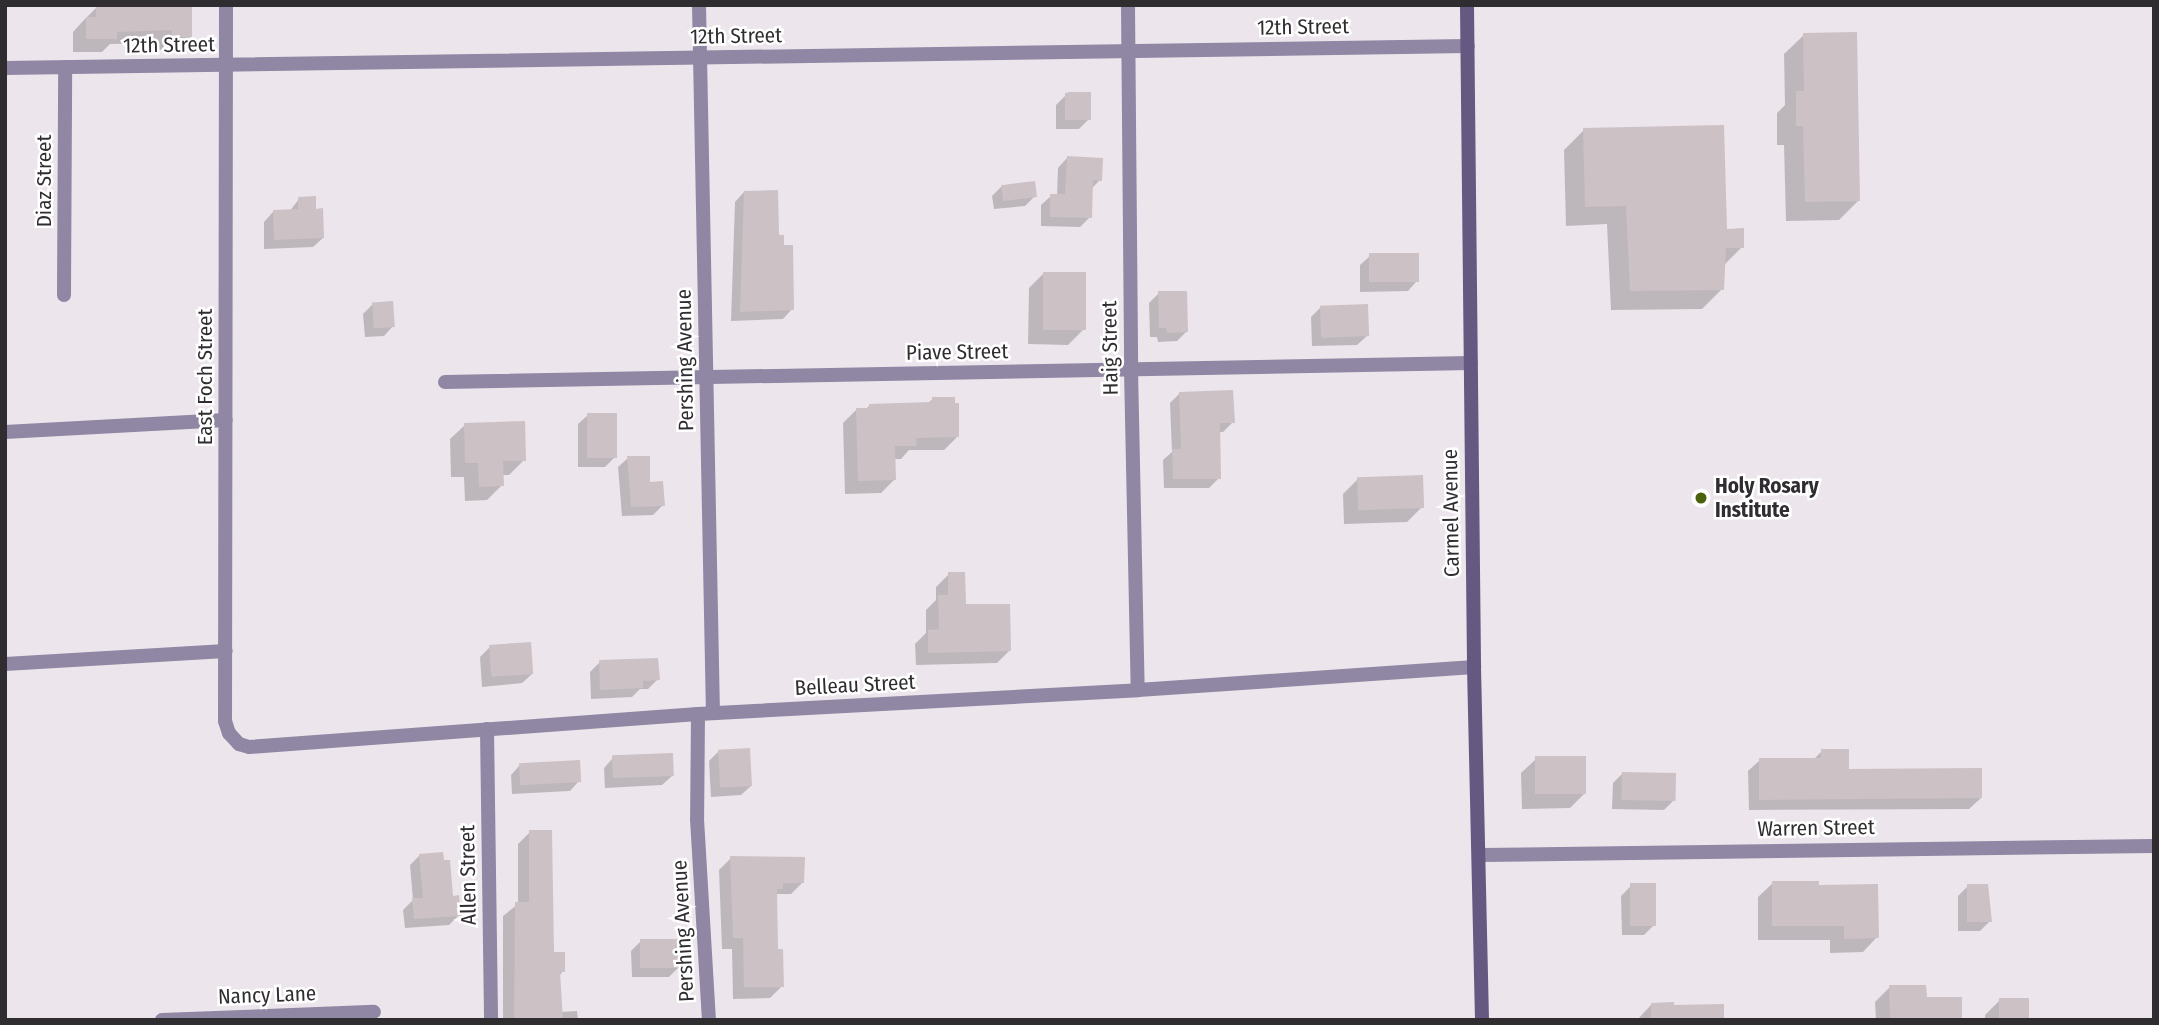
<!DOCTYPE html>
<html>
<head>
<meta charset="utf-8">
<style>
	body { margin:0 }
	#map { position:relative; width:2159px; height:1025px; overflow:hidden; background:#ede5ec; font-family:"Fira Sans Condensed",sans-serif }
	div>[style] { position:absolute }
	.shadow>* { inset:0; background:#0003 }
	.building>* { inset:0; background:#ccc1c4; transform-origin:0 0 }
	.street>* { height:14px; margin:-7px; padding:0 7px; transform-origin:7px; border-radius:7px; background:#8f87a3 }
	.secondary>* { height:14px; margin:-7px; padding:0 7px; transform-origin:7px; border-radius:7px; background:#655881 }
	.dots>* { width:19px; height:19px; translate:-50% -50%; box-sizing:border-box; border:4px solid #fff; border-radius:50% }
	span { translate:-50% -50%; white-space:nowrap; text-align:center; line-height:1.15; -webkit-text-stroke:5px #fff; paint-order:stroke }
	.street-label { font-size:21px; color:#302d30 }
	.poi-label { font-size:21px; color:#302d30; font-weight:700 }
	.left { translate:0 -50%; text-align:left }
	.frame { position:absolute; inset:0; border:7px solid #302d30; pointer-events:none }
</style>
</head>
<body>
<div id="map">
	<div class="shadow">
		<div style="clip-path:polygon(119px 5px,190px 5px,191px 36px,177px 49px,159px 50px,159px 43px,110px 44px,102px 52px,73px 52px,73px 32px,83px 21px,96px 8px)"></div>
		<div style="clip-path:polygon(1804px 35px,1859px 200px,1839px 220px,1786px 221px,1784px 145px,1777px 145px,1777px 113px,1785px 105px,1784px 54px)"></div>
		<div style="clip-path:polygon(1066px 95px,1089px 119px,1079px 129px,1056px 129px,1056px 105px)"></div>
		<div style="clip-path:polygon(1584px 130px,1725px 230px,1742px 247px,1723px 266px,1722px 289px,1702px 309px,1611px 310px,1607px 224px,1566px 226px,1564px 150px)"></div>
		<div style="clip-path:polygon(1067px 158px,1100px 180px,1091px 189px,1090px 217px,1080px 227px,1041px 226px,1041px 205px,1051px 196px,1057px 196px,1058px 168px)"></div>
		<div style="clip-path:polygon(1002px 186px,1035px 196px,1025px 206px,994px 209px,992px 196px)"></div>
		<div style="clip-path:polygon(744px 192px,782px 247px,792px 309px,783px 319px,731px 321px,735px 202px)"></div>
		<div style="clip-path:polygon(299px 199px,315px 210px,323px 238px,313px 247px,264px 249px,264px 222px,273px 212px,289px 212px)"></div>
		<div style="clip-path:polygon(1370px 256px,1417px 281px,1408px 291px,1360px 292px,1360px 265px)"></div>
		<div style="clip-path:polygon(1044px 273px,1083px 330px,1068px 345px,1028px 344px,1029px 288px)"></div>
		<div style="clip-path:polygon(1159px 293px,1186px 332px,1177px 341px,1158px 342px,1157px 337px,1150px 337px,1149px 303px)"></div>
		<div style="clip-path:polygon(373px 304px,393px 326px,384px 336px,365px 337px,363px 314px)"></div>
		<div style="clip-path:polygon(1321px 307px,1367px 336px,1357px 345px,1312px 346px,1311px 317px)"></div>
		<div style="clip-path:polygon(1180px 393px,1233px 422px,1223px 432px,1219px 432px,1219px 478px,1209px 488px,1164px 488px,1163px 460px,1172px 452px,1170px 403px)"></div>
		<div style="clip-path:polygon(933px 399px,958px 436px,944px 450px,909px 450px,901px 459px,894px 459px,894px 480px,881px 493px,845px 494px,843px 423px,856px 410px,865px 410px,869px 406px,927px 404px)"></div>
		<div style="clip-path:polygon(588px 415px,615px 457px,605px 467px,578px 467px,578px 424px)"></div>
		<div style="clip-path:polygon(465px 425px,524px 460px,509px 475px,502px 475px,502px 485px,487px 500px,465px 501px,464px 477px,451px 477px,450px 439px)"></div>
		<div style="clip-path:polygon(628px 458px,663px 505px,653px 515px,622px 516px,618px 467px)"></div>
		<div style="clip-path:polygon(1358px 479px,1422px 507px,1407px 522px,1344px 524px,1343px 494px)"></div>
		<div style="clip-path:polygon(949px 574px,964px 606px,1010px 650px,997px 663px,916px 665px,915px 644px,926px 633px,926px 610px,936px 600px,936px 587px)"></div>
		<div style="clip-path:polygon(490px 647px,532px 674px,522px 683px,482px 687px,480px 657px)"></div>
		<div style="clip-path:polygon(600px 662px,658px 679px,648px 689px,640px 689px,632px 697px,591px 699px,590px 672px)"></div>
		<div style="clip-path:polygon(1822px 751px,1847px 771px,1981px 798px,1969px 809px,1749px 810px,1748px 771px,1760px 760px,1813px 760px)"></div>
		<div style="clip-path:polygon(718px 752px,751px 786px,741px 795px,711px 797px,709px 761px)"></div>
		<div style="clip-path:polygon(613px 758px,672px 776px,662px 785px,605px 788px,604px 768px)"></div>
		<div style="clip-path:polygon(1536px 759px,1585px 793px,1570px 808px,1522px 809px,1521px 773px)"></div>
		<div style="clip-path:polygon(520px 765px,579px 781px,570px 791px,512px 794px,511px 775px)"></div>
		<div style="clip-path:polygon(1622px 774px,1674px 800px,1664px 810px,1612px 809px,1613px 783px)"></div>
		<div style="clip-path:polygon(530px 832px,553px 954px,563px 971px,559px 976px,561px 1012px,577px 1011px,578px 1020px,503px 1020px,503px 916px,518px 904px,518px 844px)"></div>
		<div style="clip-path:polygon(419px 856px,451px 898px,459px 915px,449px 925px,405px 928px,403px 910px,413px 900px,410px 865px)"></div>
		<div style="clip-path:polygon(731px 858px,803px 882px,791px 894px,776px 894px,776px 950px,782px 986px,770px 998px,733px 999px,732px 949px,722px 949px,719px 870px)"></div>
		<div style="clip-path:polygon(1773px 883px,1817px 887px,1877px 937px,1863px 952px,1830px 953px,1830px 940px,1758px 940px,1758px 897px)"></div>
		<div style="clip-path:polygon(1631px 886px,1654px 925px,1644px 935px,1622px 935px,1621px 896px)"></div>
		<div style="clip-path:polygon(1968px 886px,1990px 921px,1980px 931px,1958px 931px,1958px 896px)"></div>
		<div style="clip-path:polygon(641px 941px,679px 967px,669px 977px,632px 977px,631px 951px)"></div>
		<div style="clip-path:polygon(1890px 987px,1925px 999px,1961px 1020px,1876px 1020px,1875px 1002px)"></div>
		<div style="clip-path:polygon(2000px 1000px,2028px 1020px,1968px 1020px,1985px 1019px,1985px 1015px)"></div>
		<div style="clip-path:polygon(1651px 1005px,1722px 1020px,1637px 1020px)"></div>
	</div>
	<div class="building">
		<div style="clip-path:polygon(192px 5px,192px 37px,172px 37px,172px 30px,117px 32px,117px 39px,86px 39px,86px 17px,96px 17px,96px 6px)"></div>
		<div style="clip-path:polygon(1857px 32px,1860px 201px,1805px 202px,1803px 126px,1796px 126px,1796px 91px,1804px 91px,1803px 33px)"></div>
		<div style="clip-path:polygon(1070px 92px,1091px 92px,1091px 120px,1065px 120px,1065px 93px)"></div>
		<div style="clip-path:polygon(1724px 125px,1727px 229px,1744px 228px,1744px 248px,1726px 248px,1724px 290px,1630px 291px,1626px 206px,1585px 207px,1583px 128px)"></div>
		<div style="clip-path:polygon(1067px 156px,1103px 158px,1102px 181px,1093px 180px,1092px 218px,1050px 217px,1050px 194px,1065px 194px)"></div>
		<div style="left:1035px;top:181px;width:16px;height:34px;rotate:83deg"></div>
		<div style="clip-path:polygon(778px 190px,779px 235px,784px 235px,784px 245px,793px 245px,794px 310px,740px 312px,744px 191px)"></div>
		<div style="clip-path:polygon(316px 196px,316px 209px,323px 208px,324px 238px,274px 240px,273px 210px,298px 209px,298px 197px)"></div>
		<div style="left:1419px;top:253px;width:29px;height:50px;rotate:90deg"></div>
		<div style="left:1043px;top:272px;width:43px;height:58px"></div>
		<div style="clip-path:polygon(1158px 291px,1187px 291px,1188px 332px,1167px 333px,1166px 328px,1159px 328px)"></div>
		<div style="left:393px;top:301px;width:26px;height:21px;rotate:86deg"></div>
		<div style="left:1368px;top:304px;width:32px;height:48px;rotate:88deg"></div>
		<div style="clip-path:polygon(1233px 390px,1235px 423px,1220px 423px,1221px 479px,1173px 479px,1172px 449px,1181px 449px,1179px 392px)"></div>
		<div style="clip-path:polygon(932px 397px,955px 397px,955px 403px,959px 403px,959px 437px,916px 438px,917px 446px,895px 446px,896px 480px,858px 481px,856px 408px,869px 408px,869px 404px,932px 402px)"></div>
		<div style="left:587px;top:413px;width:30px;height:45px"></div>
		<div style="clip-path:polygon(525px 421px,526px 461px,503px 461px,504px 486px,479px 487px,478px 463px,465px 463px,464px 423px)"></div>
		<div style="clip-path:polygon(627px 456px,650px 456px,650px 482px,663px 481px,665px 506px,631px 507px)"></div>
		<div style="left:1423px;top:475px;width:33px;height:66px;rotate:88deg"></div>
		<div style="clip-path:polygon(948px 572px,965px 572px,966px 604px,1010px 604px,1011px 651px,928px 653px,928px 630px,939px 629px,938px 595px,948px 595px)"></div>
		<div style="left:531px;top:642px;width:32px;height:42px;rotate:86deg"></div>
		<div style="clip-path:polygon(658px 658px,660px 680px,643px 681px,643px 688px,600px 690px,599px 660px)"></div>
		<div style="left:750px;top:748px;width:38px;height:32px;rotate:87deg"></div>
		<div style="clip-path:polygon(1821px 749px,1849px 749px,1849px 769px,1982px 768px,1982px 798px,1759px 800px,1759px 758px,1821px 758px)"></div>
		<div style="left:673px;top:753px;width:23px;height:61px;rotate:88deg"></div>
		<div style="left:1586px;top:756px;width:38px;height:51px;rotate:90deg"></div>
		<div style="left:580px;top:760px;width:22px;height:61px;rotate:87deg"></div>
		<div style="left:1622px;top:772px;width:54px;height:28px;rotate:1deg"></div>
		<div style="clip-path:polygon(529px 830px,552px 830px,554px 952px,565px 952px,565px 972px,560px 972px,563px 1020px,514px 1020px,515px 902px,529px 902px)"></div>
		<div style="clip-path:polygon(443px 852px,444px 860px,450px 860px,453px 896px,459px 895px,461px 916px,414px 919px,412px 898px,423px 898px,419px 854px)"></div>
		<div style="clip-path:polygon(730px 856px,805px 857px,804px 883px,783px 883px,783px 889px,777px 889px,778px 949px,783px 949px,784px 987px,744px 987px,743px 938px,733px 938px)"></div>
		<div style="clip-path:polygon(1772px 881px,1819px 881px,1819px 885px,1878px 884px,1879px 938px,1844px 939px,1844px 926px,1772px 926px)"></div>
		<div style="left:1656px;top:883px;width:43px;height:26px;rotate:90deg"></div>
		<div style="clip-path:polygon(1967px 884px,1988px 884px,1992px 922px,1967px 922px)"></div>
		<div style="left:640px;top:939px;width:41px;height:29px"></div>
		<div style="clip-path:polygon(1889px 985px,1926px 985px,1927px 997px,1962px 997px,1962px 1020px,1890px 1020px)"></div>
		<div style="left:1999px;top:998px;width:30px;height:22px"></div>
		<div style="clip-path:polygon(1674px 1002px,1674px 1005px,1724px 1004px,1724px 1020px,1651px 1020px,1651px 1003px)"></div>
	</div>
	<div class="street">
		<div style="left:226px;top:5px;width:716px;rotate:90.08deg"></div>
		<div style="left:225px;top:721px;width:13px;rotate:72deg"></div>
		<div style="left:229px;top:733px;width:15px;rotate:48deg"></div>
		<div style="left:239px;top:744px;width:10px;rotate:17deg"></div>
		<div style="left:249px;top:747px;width:450px;rotate:-4.2deg"></div>
		<div style="left:698px;top:714px;width:441px;rotate:-3.1deg"></div>
		<div style="left:1138px;top:690px;width:337px;rotate:-3.9deg"></div>
		<div style="left:699px;top:5px;width:708px;rotate:88.87deg"></div>
		<div style="left:1128px;top:5px;width:364px;rotate:89.5deg"></div>
		<div style="left:1131px;top:369px;width:321px;rotate:88.8deg"></div>
		<div style="left:5px;top:68px;width:1463px;rotate:-0.86deg"></div>
		<div style="left:64px;top:295px;width:228px;rotate:-89.7deg"></div>
		<div style="left:445px;top:382px;width:1026px;rotate:-1.06deg"></div>
		<div style="left:5px;top:432px;width:221px;rotate:-3.1deg"></div>
		<div style="left:5px;top:664px;width:221px;rotate:-3.4deg"></div>
		<div style="left:698px;top:714px;width:105px;rotate:90.5deg"></div>
		<div style="left:697px;top:819px;width:201px;rotate:86.6deg"></div>
		<div style="left:487px;top:729px;width:291px;rotate:89.2deg"></div>
		<div style="left:1480px;top:855px;width:674px;rotate:-0.77deg"></div>
		<div style="left:162px;top:1020px;width:212px;rotate:-2.2deg"></div>
	</div>
	<div class="secondary">
		<div style="left:1467px;top:5px;width:662px;rotate:89.39deg"></div>
		<div style="left:1474px;top:667px;width:353px;rotate:88.7deg"></div>
	</div>
	<div class="dots">
		<div style="left:1701px;top:498px;background:#4b610c"></div>
	</div>
	<div class="street-label">
		<span style="left:1303px;top:27px;rotate:-1deg">12th Street</span>
		<span style="left:736px;top:36px;rotate:-1deg">12th Street</span>
		<span style="left:169px;top:45px;rotate:-1deg">12th Street</span>
		<span style="left:44px;top:181px;rotate:-90deg">Diaz Street</span>
		<span style="left:1110px;top:348px;rotate:-91deg">Haig Street</span>
		<span style="left:957px;top:352px;rotate:-1deg">Piave Street</span>
		<span style="left:685px;top:360px;rotate:-91deg">Pershing Avenue</span>
		<span style="left:205px;top:377px;rotate:-90deg">East Foch Street</span>
		<span style="left:1451px;top:513px;rotate:-91deg">Carmel Avenue</span>
		<span style="left:855px;top:685px;rotate:-3deg">Belleau Street</span>
		<span style="left:1816px;top:828px;rotate:-1deg">Warren Street</span>
		<span style="left:468px;top:875px;rotate:-91deg">Allen Street</span>
		<span style="left:683px;top:931px;rotate:-93deg">Pershing Avenue</span>
		<span style="left:267px;top:995px;rotate:-2deg">Nancy Lane</span>
	</div>
	<div class="poi-label">
		<span class="left" style="left:1715px;top:498px">Holy Rosary<br>Institute</span>
	</div>
	<div class="frame"></div>
</div>
</body>
</html>
